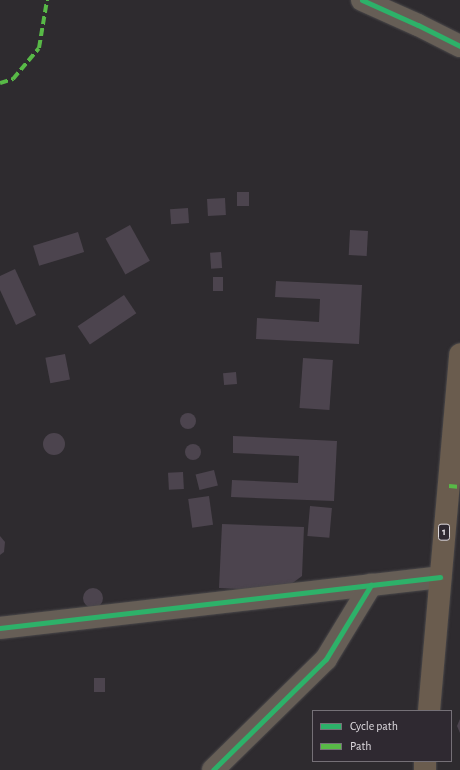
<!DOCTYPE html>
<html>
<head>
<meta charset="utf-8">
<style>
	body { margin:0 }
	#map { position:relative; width:460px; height:770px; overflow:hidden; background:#2e2b2f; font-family:"Alegreya Sans",sans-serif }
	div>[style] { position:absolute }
	.building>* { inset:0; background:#4c444e; transform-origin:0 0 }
	.round { border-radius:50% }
	.roads { filter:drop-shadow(0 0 1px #4a484a) drop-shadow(0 0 1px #4a484a) }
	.minor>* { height:22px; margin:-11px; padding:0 11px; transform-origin:11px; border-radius:11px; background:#665e56 }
	.major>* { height:22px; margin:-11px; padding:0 11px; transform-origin:11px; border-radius:11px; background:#6a5c4e }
	.quiet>* { height:4px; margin-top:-2px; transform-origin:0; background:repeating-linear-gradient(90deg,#58b947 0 8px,transparent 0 12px) }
	.cycleway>* { height:5px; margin:-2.5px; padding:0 2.5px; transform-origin:2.5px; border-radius:2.5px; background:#2db169 }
	span { translate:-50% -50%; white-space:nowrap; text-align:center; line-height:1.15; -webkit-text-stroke:3.5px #2f2931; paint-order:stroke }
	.shield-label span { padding:1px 3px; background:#2f2931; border:1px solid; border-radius:3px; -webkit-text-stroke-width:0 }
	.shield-label { font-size:11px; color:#dfdbe0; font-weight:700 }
	.legend { position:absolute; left:312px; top:710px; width:140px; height:52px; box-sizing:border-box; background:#2f2931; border:1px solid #757077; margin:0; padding:5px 7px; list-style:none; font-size:12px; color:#dfdbe0 }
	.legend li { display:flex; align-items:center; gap:8px; height:20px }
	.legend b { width:20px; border:1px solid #757077 }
</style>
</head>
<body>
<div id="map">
	<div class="building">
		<div style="left:237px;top:192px;width:12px;height:14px"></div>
		<div style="left:225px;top:198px;width:17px;height:18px;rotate:87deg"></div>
		<div style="left:188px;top:208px;width:15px;height:18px;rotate:86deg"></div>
		<div style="left:130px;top:225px;width:41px;height:28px;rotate:61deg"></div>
		<div style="left:350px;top:230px;width:18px;height:25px;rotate:3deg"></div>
		<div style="left:78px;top:232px;width:21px;height:47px;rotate:73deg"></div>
		<div style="left:221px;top:252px;width:16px;height:11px;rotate:86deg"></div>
		<div style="clip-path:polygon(15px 269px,36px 315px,16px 325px,0 290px,0 276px)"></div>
		<div style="left:213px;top:277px;width:10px;height:14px"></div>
		<div style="clip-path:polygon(276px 281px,362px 285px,359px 344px,256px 339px,257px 318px,319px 322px,320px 299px,275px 297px)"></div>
		<div style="left:124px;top:295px;width:22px;height:56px;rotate:56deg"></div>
		<div style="left:65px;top:354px;width:26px;height:20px;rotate:79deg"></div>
		<div style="left:303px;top:358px;width:30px;height:50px;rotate:4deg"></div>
		<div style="left:236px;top:372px;width:12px;height:13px;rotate:85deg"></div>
		<div class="round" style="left:180px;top:413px;width:16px;height:16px"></div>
		<div class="round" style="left:43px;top:433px;width:22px;height:22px"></div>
		<div style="clip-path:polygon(233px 436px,337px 441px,334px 501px,231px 497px,232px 480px,298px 483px,299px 456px,233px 453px)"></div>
		<div class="round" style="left:185px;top:444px;width:16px;height:16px"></div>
		<div style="left:214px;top:470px;width:16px;height:19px;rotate:76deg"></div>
		<div style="left:183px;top:472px;width:17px;height:15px;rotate:87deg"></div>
		<div style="left:209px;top:496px;width:29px;height:21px;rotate:82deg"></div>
		<div style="left:310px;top:506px;width:22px;height:30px;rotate:5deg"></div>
		<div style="clip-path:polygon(222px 524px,304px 527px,302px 576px,282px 591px,219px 588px)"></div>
		<div style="clip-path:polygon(0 536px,5px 542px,4px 552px,0 555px)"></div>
		<div class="round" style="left:83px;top:588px;width:20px;height:20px"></div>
		<div style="left:94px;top:678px;width:11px;height:14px"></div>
		<div style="clip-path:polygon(460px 719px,460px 733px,457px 726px)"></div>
	</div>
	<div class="roads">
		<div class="minor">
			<div style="left:362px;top:0;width:61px;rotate:24.1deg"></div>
			<div style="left:418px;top:25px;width:47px;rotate:26.6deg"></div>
			<div style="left:0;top:628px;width:443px;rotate:-6.6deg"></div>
			<div style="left:213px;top:770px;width:158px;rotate:-44.5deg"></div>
			<div style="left:326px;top:659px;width:87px;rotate:-58.7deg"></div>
		</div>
		<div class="major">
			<div style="left:429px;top:711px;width:358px;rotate:-85deg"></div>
			<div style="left:425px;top:770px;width:9px;rotate:-90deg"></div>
		</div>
	</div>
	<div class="quiet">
		<div style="left:0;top:83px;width:14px;rotate:-17deg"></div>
		<div style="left:13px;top:79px;width:40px;rotate:-50deg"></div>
		<div style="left:39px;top:48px;width:49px;rotate:-80.5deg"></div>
		<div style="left:449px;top:486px;width:11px;rotate:5deg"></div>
	</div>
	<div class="cycleway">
		<div style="left:362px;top:0;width:61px;rotate:24.1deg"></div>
		<div style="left:418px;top:25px;width:47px;rotate:26.6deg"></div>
		<div style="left:0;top:628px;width:443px;rotate:-6.6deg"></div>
		<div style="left:213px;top:770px;width:158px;rotate:-44.5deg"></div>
		<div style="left:326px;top:659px;width:87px;rotate:-58.7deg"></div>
	</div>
	<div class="shield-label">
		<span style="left:444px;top:532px">1</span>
	</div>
	<ul class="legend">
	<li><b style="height:5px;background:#2db169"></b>Cycle path</li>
	<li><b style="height:5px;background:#58b947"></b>Path</li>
	</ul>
</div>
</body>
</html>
